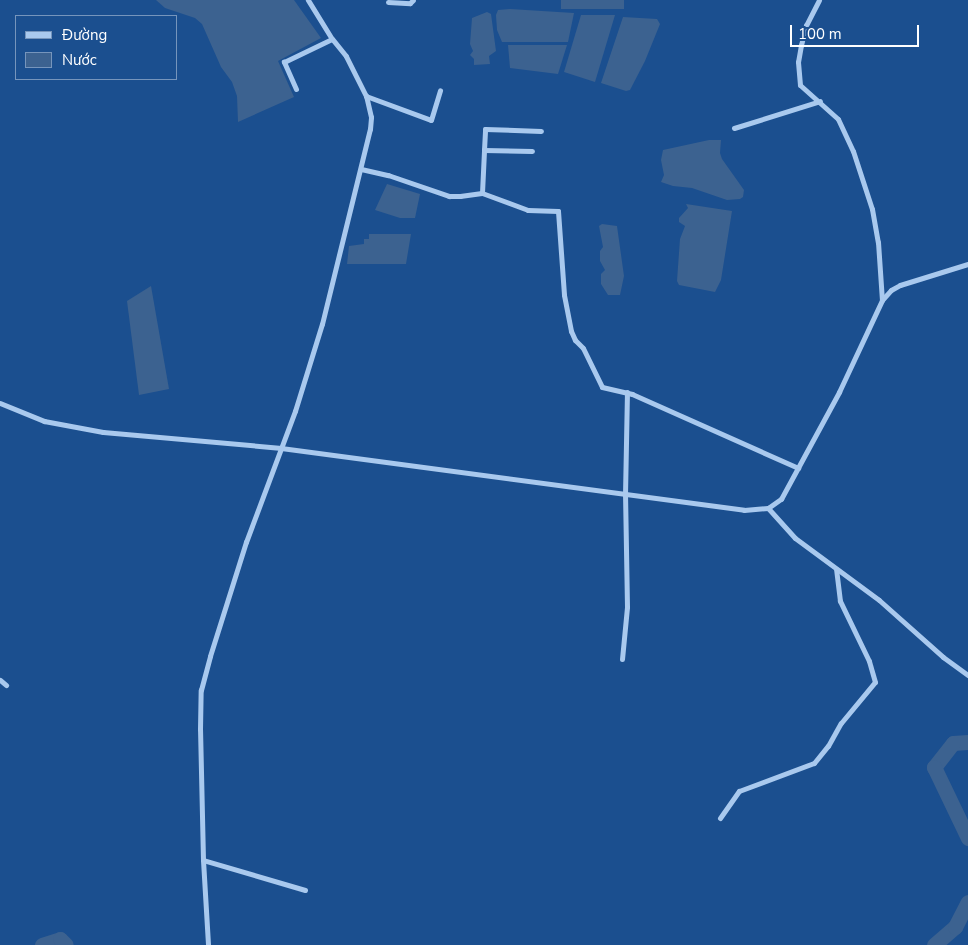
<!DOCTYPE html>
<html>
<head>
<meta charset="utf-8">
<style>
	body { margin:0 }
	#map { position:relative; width:968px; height:945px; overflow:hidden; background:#1b4f8f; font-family:"Nunito Sans",sans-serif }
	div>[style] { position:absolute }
	.water>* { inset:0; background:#3c6290; transform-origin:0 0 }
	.river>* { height:15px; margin:-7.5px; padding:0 7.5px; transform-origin:7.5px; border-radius:7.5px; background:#3c6290 }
	.street>* { height:5px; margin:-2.5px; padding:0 2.5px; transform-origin:2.5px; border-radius:2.5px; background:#a9c9ee }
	span { translate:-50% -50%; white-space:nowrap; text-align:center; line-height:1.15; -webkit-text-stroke:4px #1b4f8f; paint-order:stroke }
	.legend { position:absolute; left:15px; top:15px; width:162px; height:65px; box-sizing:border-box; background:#1b4f8f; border:1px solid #7695bc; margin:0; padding:6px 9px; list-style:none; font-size:15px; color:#fff }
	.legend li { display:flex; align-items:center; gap:10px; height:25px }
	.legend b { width:25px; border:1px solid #7695bc }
	.scale { position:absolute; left:790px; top:25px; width:129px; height:22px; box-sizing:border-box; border:2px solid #fff; border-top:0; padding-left:6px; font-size:15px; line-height:18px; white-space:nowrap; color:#fff; -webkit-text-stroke:4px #1b4f8f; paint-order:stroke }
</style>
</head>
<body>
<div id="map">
	<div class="water">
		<div style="clip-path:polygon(156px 0,294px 0,321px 38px,278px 61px,294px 97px,238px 122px,237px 96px,232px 82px,221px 67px,202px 24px,195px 18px,165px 8px)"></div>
		<div style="left:561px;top:0;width:63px;height:9px"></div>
		<div style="clip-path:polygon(510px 9px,574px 13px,568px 42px,502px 42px,497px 30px,496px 15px,498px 10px)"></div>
		<div style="clip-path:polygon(487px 12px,491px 14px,496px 51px,489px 56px,490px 64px,474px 65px,474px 59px,470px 55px,473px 51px,470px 44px,472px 18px)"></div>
		<div style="clip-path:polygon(581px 15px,615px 15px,595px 82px,564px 72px)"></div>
		<div style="clip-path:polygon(623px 17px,657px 19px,660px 24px,645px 61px,630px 90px,626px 91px,601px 83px)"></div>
		<div style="clip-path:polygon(508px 45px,567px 45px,558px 74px,510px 68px)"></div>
		<div style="clip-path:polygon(709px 140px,721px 140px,720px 153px,722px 159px,744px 190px,743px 197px,740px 199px,727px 200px,692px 188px,673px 186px,661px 182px,664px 175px,661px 160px,663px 150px)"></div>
		<div style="clip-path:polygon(387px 184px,420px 194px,415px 218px,400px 218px,375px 210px)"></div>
		<div style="clip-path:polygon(686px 204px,732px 211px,721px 280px,715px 292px,679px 285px,677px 281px,680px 239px,685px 226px,679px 222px,679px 218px,688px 208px)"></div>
		<div style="clip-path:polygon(602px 224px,617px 226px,624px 276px,620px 295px,608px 295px,601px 284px,601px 274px,605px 270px,600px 261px,600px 251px,603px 247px,599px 226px)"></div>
		<div style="clip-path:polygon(369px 234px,411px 234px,406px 264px,347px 264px,349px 246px,364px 244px,364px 239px,369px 239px)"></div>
		<div style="clip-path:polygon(151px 286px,169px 389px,139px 395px,127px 301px)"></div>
	</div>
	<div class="river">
		<div style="left:968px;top:742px;width:15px;rotate:176deg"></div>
		<div style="left:953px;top:743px;width:31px;rotate:128deg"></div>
		<div style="left:934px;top:767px;width:79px;rotate:64.4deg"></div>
		<div style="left:42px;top:945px;width:19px;rotate:-18deg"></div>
		<div style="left:60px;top:939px;width:8px;rotate:45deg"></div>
		<div style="left:934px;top:945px;width:28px;rotate:-41deg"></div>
		<div style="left:955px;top:927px;width:28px;rotate:-63deg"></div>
	</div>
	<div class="street">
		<div style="left:819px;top:0;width:28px;rotate:117deg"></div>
		<div style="left:806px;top:25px;width:21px;rotate:104deg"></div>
		<div style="left:801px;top:45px;width:17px;rotate:100deg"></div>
		<div style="left:798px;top:62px;width:23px;rotate:85deg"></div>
		<div style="left:800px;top:85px;width:51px;rotate:41.8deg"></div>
		<div style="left:838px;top:119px;width:35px;rotate:65deg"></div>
		<div style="left:853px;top:151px;width:61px;rotate:71.9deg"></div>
		<div style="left:872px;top:209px;width:34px;rotate:80deg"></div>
		<div style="left:878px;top:242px;width:58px;rotate:86.1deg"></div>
		<div style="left:388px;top:2px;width:22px;rotate:3deg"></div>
		<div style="left:410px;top:3px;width:4px;rotate:-45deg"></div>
		<div style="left:296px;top:89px;width:30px;rotate:-114deg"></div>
		<div style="left:284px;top:62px;width:53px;rotate:-25.6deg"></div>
		<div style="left:366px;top:96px;width:69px;rotate:20.3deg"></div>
		<div style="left:431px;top:120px;width:31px;rotate:-73deg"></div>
		<div style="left:734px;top:128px;width:90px;rotate:-17.4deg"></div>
		<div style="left:484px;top:150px;width:21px;rotate:-87deg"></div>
		<div style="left:485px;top:129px;width:56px;rotate:2deg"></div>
		<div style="left:361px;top:169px;width:28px;rotate:13deg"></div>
		<div style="left:388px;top:175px;width:65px;rotate:19deg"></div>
		<div style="left:449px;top:196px;width:11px"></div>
		<div style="left:460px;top:196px;width:22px;rotate:-8deg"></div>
		<div style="left:482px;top:193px;width:43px;rotate:-87.3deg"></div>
		<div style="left:484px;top:150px;width:48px;rotate:1.2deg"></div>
		<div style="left:482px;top:193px;width:49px;rotate:20.3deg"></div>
		<div style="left:528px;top:210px;width:30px;rotate:2deg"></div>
		<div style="left:558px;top:211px;width:84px;rotate:85.9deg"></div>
		<div style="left:564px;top:295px;width:37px;rotate:79deg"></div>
		<div style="left:571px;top:331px;width:10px;rotate:66deg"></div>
		<div style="left:575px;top:340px;width:11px;rotate:45deg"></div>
		<div style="left:583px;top:348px;width:43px;rotate:64deg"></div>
		<div style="left:602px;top:387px;width:31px;rotate:13deg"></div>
		<div style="left:632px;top:394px;width:182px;rotate:24deg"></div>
		<div style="left:0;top:403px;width:48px;rotate:22.2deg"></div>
		<div style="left:44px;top:421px;width:60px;rotate:10.6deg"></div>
		<div style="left:103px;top:432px;width:179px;rotate:5.1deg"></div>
		<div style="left:281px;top:448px;width:467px;rotate:7.6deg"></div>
		<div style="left:744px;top:510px;width:24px;rotate:-5deg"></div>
		<div style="left:768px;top:508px;width:16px;rotate:-35deg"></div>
		<div style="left:781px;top:499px;width:122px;rotate:-61.5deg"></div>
		<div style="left:839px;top:392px;width:102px;rotate:-64.9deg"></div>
		<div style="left:882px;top:300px;width:13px;rotate:-48deg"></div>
		<div style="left:891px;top:290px;width:10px;rotate:-29deg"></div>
		<div style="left:900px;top:285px;width:71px;rotate:-17.2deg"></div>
		<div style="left:768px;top:508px;width:40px;rotate:48deg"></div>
		<div style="left:795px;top:538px;width:104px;rotate:36.4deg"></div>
		<div style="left:879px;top:600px;width:86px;rotate:41.7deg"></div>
		<div style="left:943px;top:657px;width:31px;rotate:36deg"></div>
		<div style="left:622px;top:659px;width:52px;rotate:-84.5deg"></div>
		<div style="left:627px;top:607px;width:112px;rotate:-91deg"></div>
		<div style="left:625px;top:495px;width:103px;rotate:-88.9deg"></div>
		<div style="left:0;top:680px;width:8px;rotate:40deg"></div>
		<div style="left:720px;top:818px;width:33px;rotate:-55deg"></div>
		<div style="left:739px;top:791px;width:80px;rotate:-20.5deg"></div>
		<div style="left:814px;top:763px;width:22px;rotate:-51deg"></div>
		<div style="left:828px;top:746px;width:26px;rotate:-61deg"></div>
		<div style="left:841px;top:723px;width:53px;rotate:-50.3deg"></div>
		<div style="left:875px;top:682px;width:22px;rotate:-106deg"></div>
		<div style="left:869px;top:661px;width:67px;rotate:-115.8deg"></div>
		<div style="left:840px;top:601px;width:32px;rotate:-97deg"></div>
		<div style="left:203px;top:860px;width:85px;rotate:86.6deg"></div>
		<div style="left:305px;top:890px;width:106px;rotate:-163.6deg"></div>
		<div style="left:203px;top:860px;width:131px;rotate:-91.3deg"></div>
		<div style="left:200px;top:729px;width:39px;rotate:-89deg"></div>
		<div style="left:201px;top:690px;width:35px;rotate:-75deg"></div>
		<div style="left:210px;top:656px;width:120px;rotate:-72.5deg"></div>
		<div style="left:246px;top:542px;width:140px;rotate:-69.5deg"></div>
		<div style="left:295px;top:411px;width:91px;rotate:-72.8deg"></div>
		<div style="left:322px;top:324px;width:201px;rotate:-76.2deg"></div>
		<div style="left:370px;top:129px;width:12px;rotate:-85deg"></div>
		<div style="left:371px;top:117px;width:22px;rotate:-103deg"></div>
		<div style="left:366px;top:96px;width:45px;rotate:-116.6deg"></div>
		<div style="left:346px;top:56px;width:22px;rotate:-129deg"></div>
		<div style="left:332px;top:39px;width:46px;rotate:-121.6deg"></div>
	</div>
	<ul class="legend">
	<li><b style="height:6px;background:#a9c9ee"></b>Đường</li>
	<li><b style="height:14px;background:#3c6290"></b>Nước</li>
	</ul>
	<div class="scale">100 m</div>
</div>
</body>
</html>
